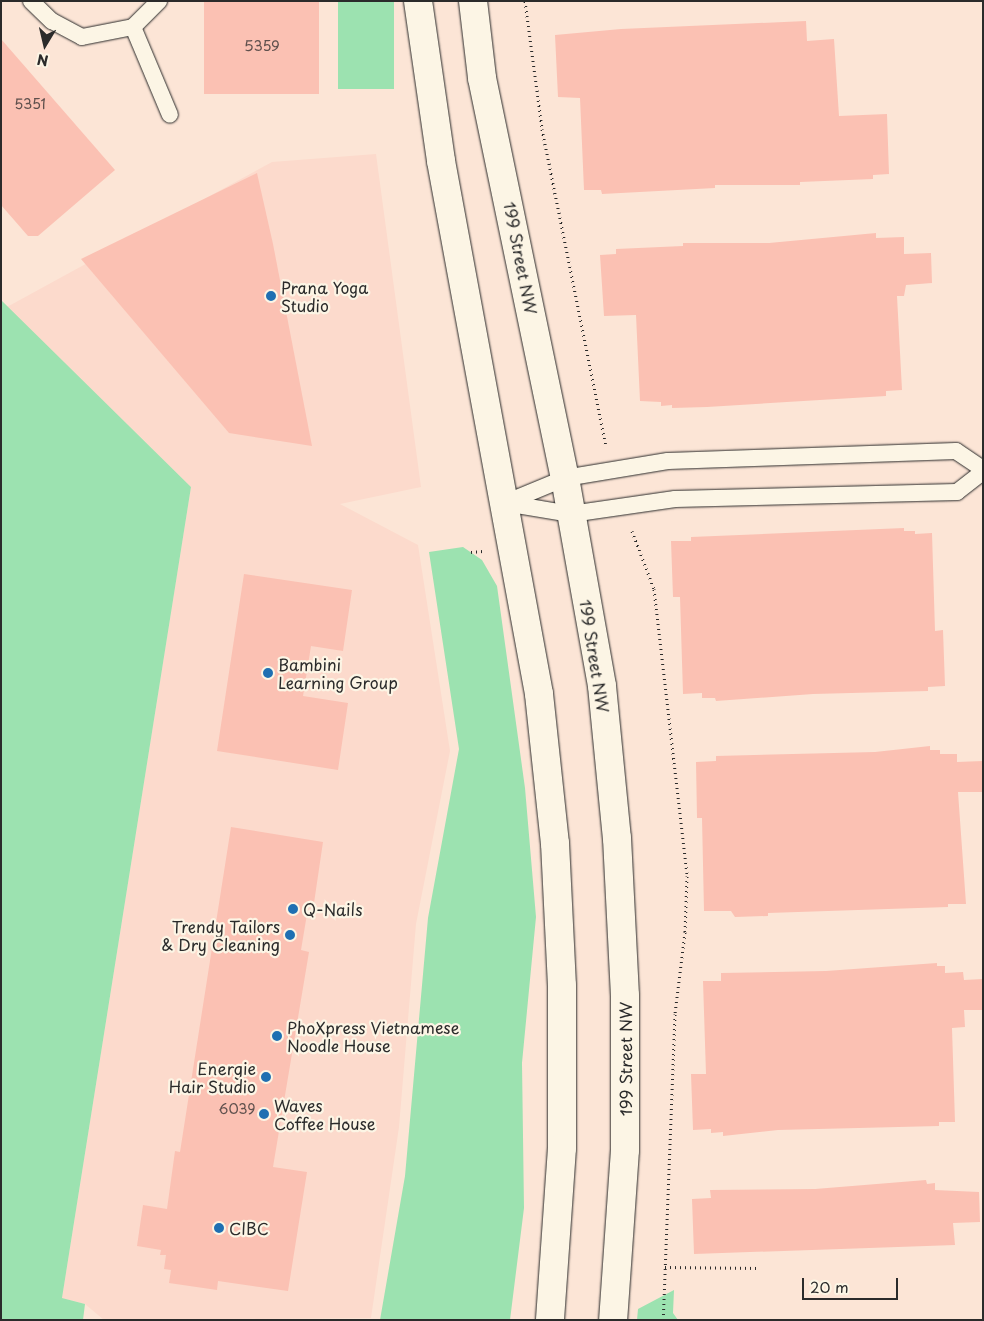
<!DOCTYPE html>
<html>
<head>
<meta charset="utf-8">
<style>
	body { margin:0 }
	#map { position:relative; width:984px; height:1321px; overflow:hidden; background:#fce5d6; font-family:"Playpen Sans",sans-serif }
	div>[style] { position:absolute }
	.built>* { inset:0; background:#fcdacc }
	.green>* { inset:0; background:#9ce2b0; transform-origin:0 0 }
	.building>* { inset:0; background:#fbc1b3; transform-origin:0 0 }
	.path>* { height:3px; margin-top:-1.5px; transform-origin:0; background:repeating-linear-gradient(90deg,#2b2b2b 0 1px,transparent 0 5px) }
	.roads { filter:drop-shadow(0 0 1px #2b2b2b) drop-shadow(0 0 1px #2b2b2b) }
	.lane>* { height:16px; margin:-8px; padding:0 8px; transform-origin:8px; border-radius:8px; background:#fcf5e5 }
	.secondary>* { height:28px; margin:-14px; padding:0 14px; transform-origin:14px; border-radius:14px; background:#fcf5e5 }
	.dots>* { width:14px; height:14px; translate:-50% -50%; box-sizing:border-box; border:2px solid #fcf5e5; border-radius:50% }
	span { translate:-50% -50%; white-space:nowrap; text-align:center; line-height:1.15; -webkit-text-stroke:4.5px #fcf5e5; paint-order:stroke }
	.number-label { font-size:14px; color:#5f504d }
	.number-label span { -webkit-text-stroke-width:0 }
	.street-label { font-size:16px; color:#2b2b2b }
	.poi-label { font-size:16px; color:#2b2b2b }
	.left { translate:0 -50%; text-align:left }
	.right { translate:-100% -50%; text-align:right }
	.frame { position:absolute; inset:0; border:2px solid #2b2b2b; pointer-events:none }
	.north { position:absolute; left:20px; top:20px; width:50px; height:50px; -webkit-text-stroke:4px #fcf5e5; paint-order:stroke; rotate:189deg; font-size:14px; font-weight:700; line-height:20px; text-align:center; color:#2b2b2b }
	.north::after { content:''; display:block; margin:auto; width:18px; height:22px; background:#2b2b2b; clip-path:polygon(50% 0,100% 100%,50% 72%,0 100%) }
	.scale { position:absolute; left:802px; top:1278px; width:96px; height:22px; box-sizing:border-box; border:2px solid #2b2b2b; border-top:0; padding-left:6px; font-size:15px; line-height:18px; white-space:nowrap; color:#2b2b2b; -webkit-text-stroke:4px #fcf5e5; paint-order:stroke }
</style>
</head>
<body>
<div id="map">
	<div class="built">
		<div style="clip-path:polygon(376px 154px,421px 487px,340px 504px,418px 545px,450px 751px,416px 924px,399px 1127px,371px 1318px,104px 1320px,85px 1304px,62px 1298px,191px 487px,7px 307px,272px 162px)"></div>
	</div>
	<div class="green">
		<div style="left:338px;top:1px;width:56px;height:88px"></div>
		<div style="clip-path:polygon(1px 300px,191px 487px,62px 1298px,85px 1304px,83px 1320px,1px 1320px)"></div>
		<div style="clip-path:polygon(463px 547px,482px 560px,497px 586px,525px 788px,536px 917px,522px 1063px,524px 1208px,510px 1320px,380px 1320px,405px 1176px,428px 918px,459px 749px,429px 552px)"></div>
		<div style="clip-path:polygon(674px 1290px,673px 1313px,678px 1320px,637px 1320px,638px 1309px)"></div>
	</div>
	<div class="building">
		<div style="left:204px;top:1px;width:115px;height:93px"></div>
		<div style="clip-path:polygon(806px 21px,807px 41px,834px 39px,839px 116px,887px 114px,889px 174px,873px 175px,873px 179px,800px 182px,800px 185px,715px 185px,715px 188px,602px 194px,601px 190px,584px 190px,580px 98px,558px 97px,555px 35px,621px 29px)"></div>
		<div style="clip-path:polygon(1px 39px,115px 170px,38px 236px,28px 236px,1px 205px)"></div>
		<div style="clip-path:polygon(257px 173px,273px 244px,312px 446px,229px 433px,81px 259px)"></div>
		<div style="clip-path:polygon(876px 233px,876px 238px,904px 237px,904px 254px,931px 253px,932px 283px,906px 285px,904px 296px,897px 296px,902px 390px,886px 391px,886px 396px,707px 407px,672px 408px,672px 405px,661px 406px,661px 402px,640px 401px,636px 315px,604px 316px,600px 255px,616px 254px,616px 249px,683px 246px,683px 243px,769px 243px)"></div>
		<div style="clip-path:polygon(904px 528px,904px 531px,915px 531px,915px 534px,932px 533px,935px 631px,943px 630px,945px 686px,928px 687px,928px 691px,813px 694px,716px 701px,715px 698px,702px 698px,702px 693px,683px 694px,680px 597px,673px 597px,671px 541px,691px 541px,691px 537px)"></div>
		<div style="clip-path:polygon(244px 574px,352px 590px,343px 651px,311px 646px,303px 696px,348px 703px,338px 770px,217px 751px)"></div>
		<div style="clip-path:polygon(930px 746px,930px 750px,940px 750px,940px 754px,957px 754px,957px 762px,983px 761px,983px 792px,958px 792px,966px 904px,948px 904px,948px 907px,768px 913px,768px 916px,735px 917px,731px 911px,704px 911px,702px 818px,697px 818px,696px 762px,716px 761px,716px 756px,875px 752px)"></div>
		<div style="clip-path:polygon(231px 827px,323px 842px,314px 903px,309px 902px,301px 950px,309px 952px,273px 1167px,307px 1172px,288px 1291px,218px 1281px,217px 1290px,169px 1283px,171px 1270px,164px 1269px,166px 1255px,160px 1255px,161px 1250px,137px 1246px,143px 1205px,167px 1209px,175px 1151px,180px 1152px)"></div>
		<div style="clip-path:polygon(937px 963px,937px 966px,945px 966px,945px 973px,963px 972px,964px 980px,983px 979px,983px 1010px,964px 1010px,965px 1027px,952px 1028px,955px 1122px,939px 1122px,939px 1126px,778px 1130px,723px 1136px,723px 1132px,711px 1133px,711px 1129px,693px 1130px,691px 1074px,706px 1074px,703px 981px,721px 981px,721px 973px,826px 971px)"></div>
		<div style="clip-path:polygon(926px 1180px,927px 1184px,935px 1183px,935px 1190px,979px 1192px,980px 1222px,953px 1223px,955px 1245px,694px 1254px,692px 1199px,711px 1198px,710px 1190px,815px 1189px)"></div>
	</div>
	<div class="path">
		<div style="left:525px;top:1px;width:129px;rotate:82.4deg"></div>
		<div style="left:542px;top:129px;width:323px;rotate:78.6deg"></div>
		<div style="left:632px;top:531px;width:62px;rotate:69.2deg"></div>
		<div style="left:654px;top:589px;width:289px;rotate:83.4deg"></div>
		<div style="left:687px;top:876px;width:56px;rotate:92deg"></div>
		<div style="left:685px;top:932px;width:83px;rotate:97deg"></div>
		<div style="left:675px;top:1014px;width:306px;rotate:92.2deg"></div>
		<div style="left:471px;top:552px;width:12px;rotate:-5deg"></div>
		<div style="left:665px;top:1267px;width:95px;rotate:0.6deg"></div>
	</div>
	<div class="roads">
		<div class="lane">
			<div style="left:31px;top:1px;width:29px;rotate:44deg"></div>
			<div style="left:52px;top:21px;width:34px;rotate:28deg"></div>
			<div style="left:82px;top:37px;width:52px;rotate:-11.1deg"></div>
			<div style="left:133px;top:27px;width:37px;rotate:-45deg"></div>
			<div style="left:133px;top:27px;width:95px;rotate:67.2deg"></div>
			<div style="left:505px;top:503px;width:65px;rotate:-22.6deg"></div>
			<div style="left:565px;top:478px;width:104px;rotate:-9.4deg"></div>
			<div style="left:668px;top:461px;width:288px;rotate:-2deg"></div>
			<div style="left:956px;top:451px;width:32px;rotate:34deg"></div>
			<div style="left:505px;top:503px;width:67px;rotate:9.5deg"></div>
			<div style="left:571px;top:514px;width:105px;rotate:-8.2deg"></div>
			<div style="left:675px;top:499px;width:282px;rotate:-1.4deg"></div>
			<div style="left:957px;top:492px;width:33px;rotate:-38deg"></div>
		</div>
		<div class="secondary">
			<div style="left:418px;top:1px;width:162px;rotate:81.8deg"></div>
			<div style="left:441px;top:161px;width:542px;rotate:79.58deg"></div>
			<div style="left:539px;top:694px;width:150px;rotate:83.9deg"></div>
			<div style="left:555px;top:843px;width:143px;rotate:87.2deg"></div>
			<div style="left:562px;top:986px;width:162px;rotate:90deg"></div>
			<div style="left:562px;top:1148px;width:172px;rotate:94deg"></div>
			<div style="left:473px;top:1px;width:78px;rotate:83.3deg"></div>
			<div style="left:482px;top:78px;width:409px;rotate:78.3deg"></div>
			<div style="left:565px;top:478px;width:211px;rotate:79.9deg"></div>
			<div style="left:602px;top:686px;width:153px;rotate:84.4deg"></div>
			<div style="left:617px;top:838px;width:158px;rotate:87.1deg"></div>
			<div style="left:625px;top:996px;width:154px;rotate:90deg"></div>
			<div style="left:625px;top:1150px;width:170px;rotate:94deg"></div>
		</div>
	</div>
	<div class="dots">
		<div style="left:271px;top:296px;background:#1f6fb2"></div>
		<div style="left:268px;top:673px;background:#1f6fb2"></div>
		<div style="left:293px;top:909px;background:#1f6fb2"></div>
		<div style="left:290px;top:935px;background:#1f6fb2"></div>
		<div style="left:277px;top:1036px;background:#1f6fb2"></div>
		<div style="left:266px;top:1077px;background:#1f6fb2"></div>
		<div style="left:264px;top:1114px;background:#1f6fb2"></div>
		<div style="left:219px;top:1228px;background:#1f6fb2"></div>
	</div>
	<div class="number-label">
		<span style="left:262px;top:46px">5359</span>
		<span style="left:30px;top:104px">5351</span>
		<span style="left:237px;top:1109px">6039</span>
	</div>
	<div class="street-label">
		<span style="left:521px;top:258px;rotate:79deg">199 Street NW</span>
		<span style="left:595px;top:656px;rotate:81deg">199 Street NW</span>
		<span style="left:625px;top:1059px;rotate:-90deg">199 Street NW</span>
	</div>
	<div class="poi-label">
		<span class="left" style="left:281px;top:296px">Prana Yoga<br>Studio</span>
		<span class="left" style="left:278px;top:673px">Bambini<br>Learning Group</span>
		<span class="left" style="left:303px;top:909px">Q-Nails</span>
		<span class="right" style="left:280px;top:935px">Trendy Tailors<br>&amp; Dry Cleaning</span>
		<span class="left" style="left:287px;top:1036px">PhoXpress Vietnamese<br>Noodle House</span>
		<span class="right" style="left:256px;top:1077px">Energie<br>Hair Studio</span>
		<span class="left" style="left:274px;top:1114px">Waves<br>Coffee House</span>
		<span class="left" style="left:229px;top:1228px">CIBC</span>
	</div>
	<div class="frame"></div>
	<div class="north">N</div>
	<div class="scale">20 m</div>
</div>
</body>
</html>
